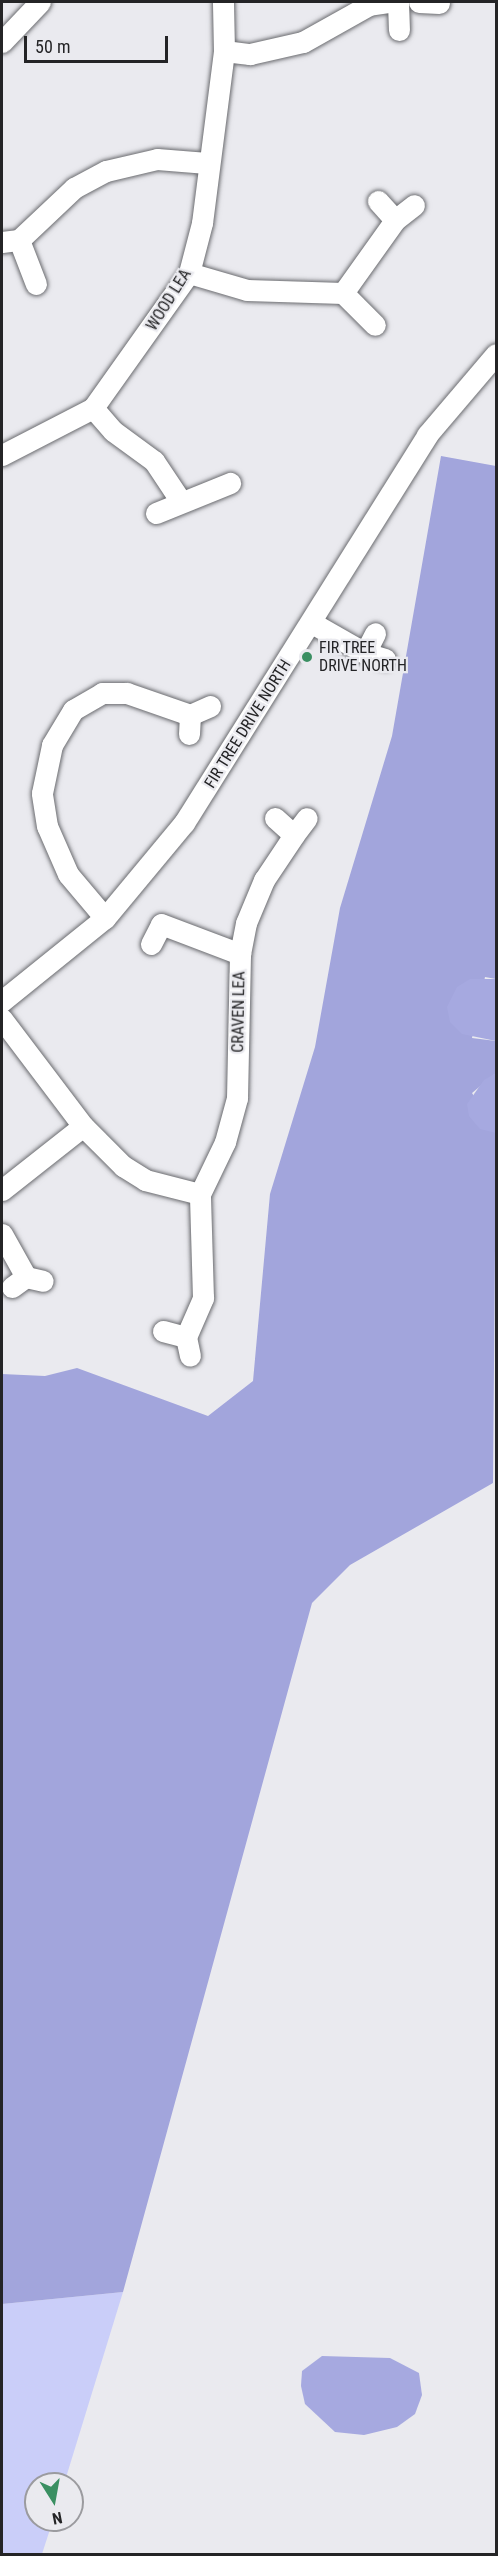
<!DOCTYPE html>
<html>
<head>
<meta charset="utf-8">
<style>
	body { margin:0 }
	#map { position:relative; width:498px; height:2556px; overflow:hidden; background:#eaeaef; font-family:"Roboto Condensed",sans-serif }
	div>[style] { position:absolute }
	.green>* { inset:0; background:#cacef9 }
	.forest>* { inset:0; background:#a2a5dc }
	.water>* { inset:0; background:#a6a9e0 }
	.roads { filter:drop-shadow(0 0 2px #6a6b6f) drop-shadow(0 0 2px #6a6b6f) }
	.minor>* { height:21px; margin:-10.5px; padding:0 10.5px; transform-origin:10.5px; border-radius:10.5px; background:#fff }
	.dots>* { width:16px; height:16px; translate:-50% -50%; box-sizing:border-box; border:3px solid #eaeaef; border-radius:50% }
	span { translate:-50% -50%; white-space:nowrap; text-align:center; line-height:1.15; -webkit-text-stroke:4.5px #eaeaef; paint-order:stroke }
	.street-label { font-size:16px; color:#242426 }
	.poi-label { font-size:16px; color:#242426 }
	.left { translate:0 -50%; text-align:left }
	.frame { position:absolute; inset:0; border:3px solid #242426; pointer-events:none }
	.north { position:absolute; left:24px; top:2472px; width:60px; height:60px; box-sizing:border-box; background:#eaeaef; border:2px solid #9b9b9f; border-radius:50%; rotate:169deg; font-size:16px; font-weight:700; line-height:24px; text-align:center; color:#242426 }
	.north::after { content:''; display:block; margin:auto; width:21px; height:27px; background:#3a8f62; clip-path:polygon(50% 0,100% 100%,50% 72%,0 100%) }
	.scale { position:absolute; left:24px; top:36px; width:144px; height:27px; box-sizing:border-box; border:3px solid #242426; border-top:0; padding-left:8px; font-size:18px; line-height:21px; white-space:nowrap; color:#242426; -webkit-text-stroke:4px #eaeaef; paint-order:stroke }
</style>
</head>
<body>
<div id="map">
	<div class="green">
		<div style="clip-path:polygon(123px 2292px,64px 2484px,36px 2484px,36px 2520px,53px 2520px,42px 2554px,2px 2554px,2px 2304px)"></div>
	</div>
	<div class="forest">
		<div style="clip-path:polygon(441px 456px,496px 466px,496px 979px,485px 977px,472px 1038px,496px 1041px,496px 1073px,472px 1093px,496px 1133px,493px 1483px,350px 1565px,312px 1603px,123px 2292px,2px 2304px,2px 1374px,45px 1376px,77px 1368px,208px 1416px,253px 1381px,270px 1194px,315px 1047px,340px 908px,392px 736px)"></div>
	</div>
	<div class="water">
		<div style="clip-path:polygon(470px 979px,496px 979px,496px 1041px,462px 1034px,450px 1022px,447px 1007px,457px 987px)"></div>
		<div style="clip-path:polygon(496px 1073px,496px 1133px,480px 1129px,469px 1116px,467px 1104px,484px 1080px)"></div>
		<div style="clip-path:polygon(322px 2356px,390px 2358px,419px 2373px,422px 2395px,415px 2414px,397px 2427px,364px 2435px,335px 2432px,305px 2404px,301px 2386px,302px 2371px)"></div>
	</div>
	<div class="roads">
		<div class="minor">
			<div style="left:398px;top:2px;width:28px;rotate:88deg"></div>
			<div style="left:419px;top:2px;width:20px;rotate:3deg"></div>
			<div style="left:2px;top:42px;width:55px;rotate:-46.5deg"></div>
			<div style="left:224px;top:51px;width:26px;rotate:7deg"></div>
			<div style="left:250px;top:54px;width:54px;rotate:-12.8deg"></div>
			<div style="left:303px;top:42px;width:76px;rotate:-29.3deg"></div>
			<div style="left:369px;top:5px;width:19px;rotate:-9deg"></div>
			<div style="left:378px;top:201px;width:25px;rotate:48deg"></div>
			<div style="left:19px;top:240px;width:47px;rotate:68.9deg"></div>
			<div style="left:2px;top:242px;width:17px;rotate:-7deg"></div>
			<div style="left:19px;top:240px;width:76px;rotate:-43.4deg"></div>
			<div style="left:74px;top:188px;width:36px;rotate:-28deg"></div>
			<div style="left:106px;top:171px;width:52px;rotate:-13.2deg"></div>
			<div style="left:157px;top:159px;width:50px;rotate:4.6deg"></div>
			<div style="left:189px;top:273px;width:60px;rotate:16.3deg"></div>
			<div style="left:247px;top:290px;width:96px;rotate:1.8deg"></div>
			<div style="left:343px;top:293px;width:90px;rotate:-54.5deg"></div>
			<div style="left:395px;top:220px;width:24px;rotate:-38deg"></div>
			<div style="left:343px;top:293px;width:45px;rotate:45deg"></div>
			<div style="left:93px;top:408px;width:30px;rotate:49deg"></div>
			<div style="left:113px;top:431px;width:51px;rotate:36.2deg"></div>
			<div style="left:154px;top:461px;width:47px;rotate:56.3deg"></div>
			<div style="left:2px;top:455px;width:102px;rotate:-27.3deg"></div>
			<div style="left:93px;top:408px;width:166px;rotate:-54.6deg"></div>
			<div style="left:189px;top:273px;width:52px;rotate:-75.4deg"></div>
			<div style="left:202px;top:223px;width:173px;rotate:-82.7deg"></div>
			<div style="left:224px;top:51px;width:49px;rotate:-91.2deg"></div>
			<div style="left:156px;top:513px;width:80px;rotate:-22.1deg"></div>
			<div style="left:312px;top:623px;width:61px;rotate:29.5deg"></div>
			<div style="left:365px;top:653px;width:22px;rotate:-63deg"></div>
			<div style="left:365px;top:653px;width:21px;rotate:17deg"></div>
			<div style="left:189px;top:734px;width:19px;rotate:-87deg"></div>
			<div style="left:190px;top:715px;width:22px;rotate:-24deg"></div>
			<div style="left:275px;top:818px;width:25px;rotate:42deg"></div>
			<div style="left:294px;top:835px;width:21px;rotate:-53deg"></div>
			<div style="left:105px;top:918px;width:57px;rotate:-130.1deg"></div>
			<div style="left:68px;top:874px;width:52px;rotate:-113.6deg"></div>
			<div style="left:47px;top:826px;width:33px;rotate:-99deg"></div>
			<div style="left:42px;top:793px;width:49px;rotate:-78.2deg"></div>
			<div style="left:52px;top:745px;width:41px;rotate:-59deg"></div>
			<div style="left:73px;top:710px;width:34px;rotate:-30deg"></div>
			<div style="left:102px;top:693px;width:25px"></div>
			<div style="left:127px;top:693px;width:67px;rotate:19.2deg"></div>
			<div style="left:151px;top:944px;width:22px;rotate:-63deg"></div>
			<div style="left:161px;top:924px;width:85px;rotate:20.8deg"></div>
			<div style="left:2px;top:1001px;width:132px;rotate:-38.9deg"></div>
			<div style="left:105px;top:918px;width:124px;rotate:-50.3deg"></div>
			<div style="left:184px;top:823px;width:458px;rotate:-57.9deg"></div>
			<div style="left:427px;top:435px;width:106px;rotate:-49.6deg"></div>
			<div style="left:2px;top:1019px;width:134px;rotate:52.9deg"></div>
			<div style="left:83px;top:1126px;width:57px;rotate:45deg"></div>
			<div style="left:123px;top:1166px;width:26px;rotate:32deg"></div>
			<div style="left:145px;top:1180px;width:57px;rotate:14.3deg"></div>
			<div style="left:2px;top:1190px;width:103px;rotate:-38.3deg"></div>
			<div style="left:2px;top:1234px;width:49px;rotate:60.8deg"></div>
			<div style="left:12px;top:1287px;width:17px;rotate:-36deg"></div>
			<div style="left:26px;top:1277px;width:17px;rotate:13deg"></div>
			<div style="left:163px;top:1331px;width:24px;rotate:15deg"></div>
			<div style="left:186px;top:1337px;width:19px;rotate:78deg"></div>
			<div style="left:186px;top:1337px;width:43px;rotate:-66.4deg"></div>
			<div style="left:203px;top:1298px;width:104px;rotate:-91.7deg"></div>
			<div style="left:200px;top:1194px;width:58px;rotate:-64.3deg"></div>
			<div style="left:225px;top:1142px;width:46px;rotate:-74.7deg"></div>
			<div style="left:237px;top:1098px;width:144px;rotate:-88.8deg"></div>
			<div style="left:240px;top:954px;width:32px;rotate:-79deg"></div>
			<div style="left:246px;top:923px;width:47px;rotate:-67.3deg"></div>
			<div style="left:264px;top:880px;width:54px;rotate:-56.3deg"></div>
		</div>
	</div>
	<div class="dots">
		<div style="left:307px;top:657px;background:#3a8f62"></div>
	</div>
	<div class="street-label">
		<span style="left:169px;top:300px;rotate:-58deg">WOOD LEA</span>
		<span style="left:248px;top:724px;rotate:-58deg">FIR TREE DRIVE NORTH</span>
		<span style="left:239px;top:1012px;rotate:-89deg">CRAVEN LEA</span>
	</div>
	<div class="poi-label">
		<span class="left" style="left:319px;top:657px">FIR TREE<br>DRIVE NORTH</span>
	</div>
	<div class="frame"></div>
	<div class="north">N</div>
	<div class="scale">50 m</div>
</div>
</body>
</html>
